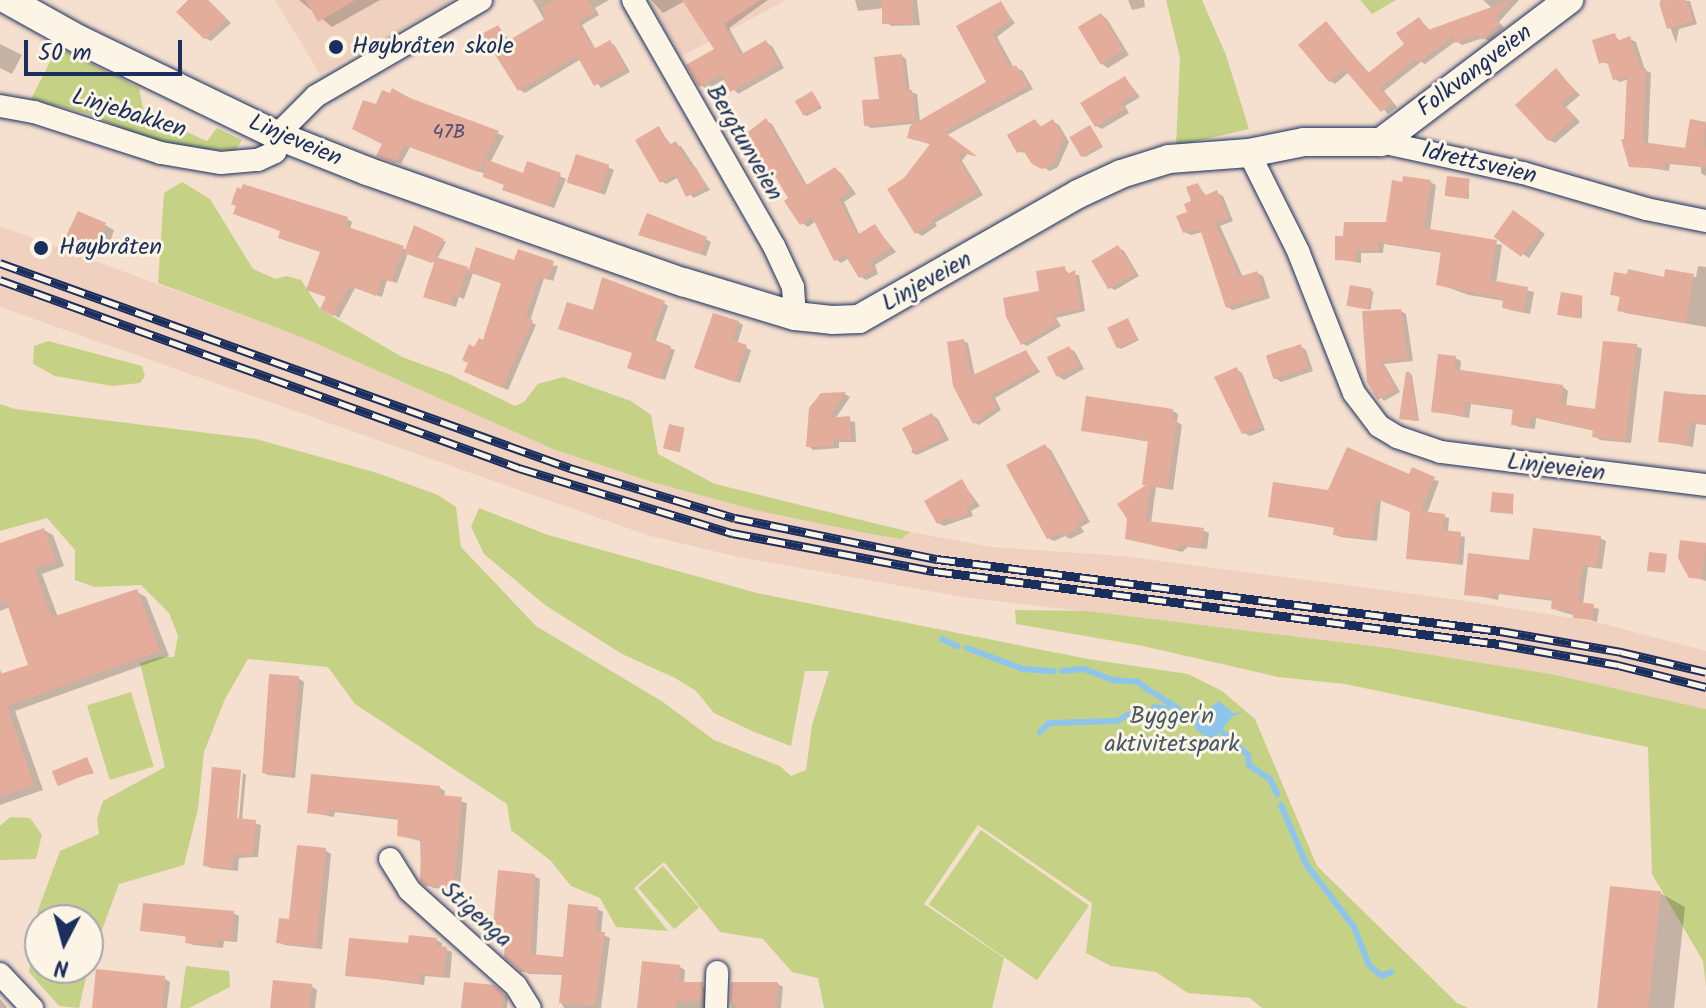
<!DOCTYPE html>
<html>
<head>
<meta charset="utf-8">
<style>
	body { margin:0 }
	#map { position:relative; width:1706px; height:1008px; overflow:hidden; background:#f5dfcf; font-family:Kalam,sans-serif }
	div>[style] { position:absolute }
	.built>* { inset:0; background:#f0d0bf }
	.green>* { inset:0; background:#c5d285; transform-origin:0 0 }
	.water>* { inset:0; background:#8ec5ec }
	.shadow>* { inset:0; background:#0003; transform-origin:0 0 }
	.stream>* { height:6px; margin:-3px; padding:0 3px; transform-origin:3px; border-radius:3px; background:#8ec5ec }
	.building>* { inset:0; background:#e4ac9b; transform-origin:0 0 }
	.roads { filter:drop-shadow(0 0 2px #1b2f5e) drop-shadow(0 0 2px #1b2f5e) }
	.minor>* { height:22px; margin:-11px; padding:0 11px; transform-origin:11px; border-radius:11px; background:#fcf5e5 }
	.tertiary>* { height:28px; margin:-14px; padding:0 14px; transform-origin:14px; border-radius:14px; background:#fcf5e5 }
	.rail>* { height:9px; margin-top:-4.5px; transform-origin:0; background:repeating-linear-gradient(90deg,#fcf5e5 0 18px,#1b2f5e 0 36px); box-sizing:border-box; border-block:2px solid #1b2f5e }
	.dots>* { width:22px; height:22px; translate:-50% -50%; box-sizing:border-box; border:4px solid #fcf5e5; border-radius:50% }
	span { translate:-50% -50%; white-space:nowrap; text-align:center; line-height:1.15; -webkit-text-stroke:6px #fcf5e5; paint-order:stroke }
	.number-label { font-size:20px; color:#4d4e6d }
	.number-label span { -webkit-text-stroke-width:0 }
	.poi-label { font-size:24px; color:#1b2f5e }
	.left { translate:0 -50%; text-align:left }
	.street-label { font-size:24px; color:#1b2f5e }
	.park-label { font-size:24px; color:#465868 }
	.north { position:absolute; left:24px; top:904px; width:80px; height:80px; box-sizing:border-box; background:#fcf5e5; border:2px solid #a2a6af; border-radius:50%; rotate:186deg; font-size:22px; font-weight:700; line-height:32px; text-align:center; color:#1b2f5e }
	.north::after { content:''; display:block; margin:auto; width:28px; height:36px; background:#1b2f5e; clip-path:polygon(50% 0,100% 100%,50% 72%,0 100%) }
	.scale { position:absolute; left:24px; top:40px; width:158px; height:36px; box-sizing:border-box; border:4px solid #1b2f5e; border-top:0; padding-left:10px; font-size:24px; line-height:28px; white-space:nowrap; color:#1b2f5e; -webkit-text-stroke:6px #fcf5e5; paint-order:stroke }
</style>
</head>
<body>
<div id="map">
	<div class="built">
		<div style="clip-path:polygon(275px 0,453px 0,320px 74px)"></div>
		<div style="clip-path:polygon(648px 0,786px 0,682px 56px)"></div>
		<div style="clip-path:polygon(0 226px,306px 339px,553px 449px,655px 483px,755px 510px,901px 538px,910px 532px,992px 547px,1122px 556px,1460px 600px,1596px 622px,1706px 651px,1706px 709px,1551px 674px,1389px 648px,963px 597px,739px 557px,650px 536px,0 307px)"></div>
	</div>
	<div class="green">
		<div style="clip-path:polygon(1166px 0,1202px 0,1226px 55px,1249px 129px,1176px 146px,1180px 58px)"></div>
		<div style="clip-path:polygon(1360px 0,1396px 0,1372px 14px)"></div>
		<div style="clip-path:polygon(66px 51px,139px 88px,144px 113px,207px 141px,217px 128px,242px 140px,235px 151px,186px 148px,138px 135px,88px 114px,31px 99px,52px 58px)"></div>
		<div style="clip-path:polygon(182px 182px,210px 199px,253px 269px,276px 279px,286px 276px,301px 280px,320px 309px,402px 357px,451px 375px,515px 406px,524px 402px,538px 384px,563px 377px,631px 401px,651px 415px,658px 454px,715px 484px,910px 532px,901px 539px,866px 533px,755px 510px,655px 483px,553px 449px,306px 339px,158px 283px,164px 193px)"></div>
		<div style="clip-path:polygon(48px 341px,142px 366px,145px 376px,140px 383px,112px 386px,55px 376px,33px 364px,34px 346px)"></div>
		<div style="clip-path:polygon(0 404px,15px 409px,256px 439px,377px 473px,438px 495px,456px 507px,461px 547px,536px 626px,663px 702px,714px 740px,780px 766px,791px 776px,806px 770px,812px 725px,829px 671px,805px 671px,791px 746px,754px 732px,714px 713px,696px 691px,675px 678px,622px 654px,545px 605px,484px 554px,471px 527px,479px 508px,548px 535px,757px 593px,1088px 659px,1188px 674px,1222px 691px,1255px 719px,1317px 866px,1457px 1003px,1468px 1008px,1262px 1008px,1250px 998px,1188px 993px,1156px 972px,1111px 966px,1086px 953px,1092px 903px,978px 825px,924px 904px,1004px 958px,992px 1008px,824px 1008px,818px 978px,792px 972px,763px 939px,720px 932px,664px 862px,634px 888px,668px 931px,616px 927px,600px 898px,571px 886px,551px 861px,511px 830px,507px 804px,355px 704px,328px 667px,248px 659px,225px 699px,204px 752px,198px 809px,184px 865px,119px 884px,88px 967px,88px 920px,40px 920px,40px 968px,88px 968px,79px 1008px,59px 1006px,29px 972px,38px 910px,60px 851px,99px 834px,97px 819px,103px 801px,165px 767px,140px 663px,160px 657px,174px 657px,178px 636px,169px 613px,141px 585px,95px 587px,75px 580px,75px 550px,47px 518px,0 531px)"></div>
		<div style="clip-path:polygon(1015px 610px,1087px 611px,1389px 648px,1551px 674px,1706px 709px,1706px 986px,1703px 961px,1652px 874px,1648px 747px,1345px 684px,1278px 677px,1143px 646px,1016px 624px)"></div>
		<div style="left:131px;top:692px;width:78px;height:46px;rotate:73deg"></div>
		<div style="clip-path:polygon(10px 817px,30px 818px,42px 835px,36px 859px,0 860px,0 826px)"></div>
		<div style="left:981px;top:830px;width:132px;height:91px;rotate:35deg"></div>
		<div style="left:663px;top:866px;width:55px;height:33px;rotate:49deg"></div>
		<div style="clip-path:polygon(186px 966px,229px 971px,230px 987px,189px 1008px,180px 1008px)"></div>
	</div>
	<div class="water">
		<div style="clip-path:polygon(1219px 701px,1233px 713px,1243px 712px,1233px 716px,1214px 739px,1208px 738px,1196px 730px,1194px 719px)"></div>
	</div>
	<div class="shadow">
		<div style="clip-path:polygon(191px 0,208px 0,231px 23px,211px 41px,205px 38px)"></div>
		<div style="clip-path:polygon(299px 0,380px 0,332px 27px)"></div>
		<div style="clip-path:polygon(533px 0,609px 0,595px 8px,599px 15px,582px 25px,596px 50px,610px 42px,615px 46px,630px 72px,601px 88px,581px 59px,525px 93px,520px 90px,498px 27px,511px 42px,545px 21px)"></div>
		<div style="clip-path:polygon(651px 0,768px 0,729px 28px,744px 55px,766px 43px,772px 46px,784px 68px,738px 94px,725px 79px,707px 89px,700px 85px,717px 50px,685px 1px,663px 13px)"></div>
		<div style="clip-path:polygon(855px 0,917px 0,920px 25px,892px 26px,886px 23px,885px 8px,858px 11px)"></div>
		<div style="clip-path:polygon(1128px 0,1144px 0,1145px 7px,1132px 10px)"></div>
		<div style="clip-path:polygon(1483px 0,1519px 0,1499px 22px,1504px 28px,1489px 41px,1483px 38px,1462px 45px,1456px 41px,1425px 64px,1421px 62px,1384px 91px,1397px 107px,1388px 114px,1349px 72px,1335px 84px,1330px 81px,1326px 24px,1370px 74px,1407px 44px,1419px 19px,1431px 31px,1493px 9px)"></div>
		<div style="clip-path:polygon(1660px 0,1690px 1px,1697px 24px,1679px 29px,1676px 43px)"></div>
		<div style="clip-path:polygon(1001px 4px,1015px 23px,997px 37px,1014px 68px,1022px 70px,1033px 89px,947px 135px,975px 156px,967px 154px,962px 161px,983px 195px,935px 223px,937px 226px,922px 236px,916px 232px,906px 180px,932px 145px,909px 137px,912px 124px,871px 128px,866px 125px,902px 56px,906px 59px,910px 92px,917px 94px,920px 122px,989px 83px,958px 27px)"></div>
		<div style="clip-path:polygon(1101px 15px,1107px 19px,1129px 55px,1108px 68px,1102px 64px)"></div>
		<div style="clip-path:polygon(1614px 35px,1621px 42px,1630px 39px,1636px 42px,1645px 70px,1651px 73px,1648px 145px,1687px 150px,1692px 121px,1706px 124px,1706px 176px,1701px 173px,1701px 167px,1670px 164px,1669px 171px,1630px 165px,1626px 142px,1629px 79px,1620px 82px,1615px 79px,1610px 64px,1600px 62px)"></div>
		<div style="clip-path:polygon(0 44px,22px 55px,12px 74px,0 68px)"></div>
		<div style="clip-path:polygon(1556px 71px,1580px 95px,1566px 107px,1580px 122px,1555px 143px,1549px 140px)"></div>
		<div style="clip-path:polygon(1125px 78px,1140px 97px,1125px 106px,1129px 113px,1102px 129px,1096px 126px)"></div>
		<div style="clip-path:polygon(812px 94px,822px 108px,807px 116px,805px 115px)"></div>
		<div style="clip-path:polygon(410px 100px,504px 136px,490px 163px,524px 176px,529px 164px,569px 180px,608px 167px,614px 170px,605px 195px,566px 179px,554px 208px,510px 192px,506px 185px,486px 174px,410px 147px,401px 164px,384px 158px,377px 107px)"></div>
		<div style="clip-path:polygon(766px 121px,772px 124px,808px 187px,835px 169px,841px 173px,856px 194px,844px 202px,860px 236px,875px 227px,896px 252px,875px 265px,878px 274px,866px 280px,860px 276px,849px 258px,841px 263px,835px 259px,816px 221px,808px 227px,802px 223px,777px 175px,767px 173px)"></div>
		<div style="clip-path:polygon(1035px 121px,1043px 128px,1053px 122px,1059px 125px,1069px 142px,1058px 167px,1050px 171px,1033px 162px,1028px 153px,1019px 152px)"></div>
		<div style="clip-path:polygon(1090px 128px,1103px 147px,1085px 157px,1083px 156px)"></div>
		<div style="clip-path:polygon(659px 129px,672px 146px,681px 146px,710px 190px,693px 198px,679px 177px,666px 184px,661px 181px)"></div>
		<div style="clip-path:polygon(1469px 181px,1469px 199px,1448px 196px)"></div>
		<div style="clip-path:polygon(1430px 182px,1436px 185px,1430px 231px,1502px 245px,1496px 283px,1534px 292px,1530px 314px,1510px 310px,1504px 307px,1505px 301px,1469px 295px,1438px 284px,1443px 253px,1384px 244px,1383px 253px,1361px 253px,1361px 263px,1337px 259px,1388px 224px)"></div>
		<div style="clip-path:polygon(1198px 185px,1207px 197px,1217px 193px,1223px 196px,1233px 221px,1220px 226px,1243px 277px,1257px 273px,1263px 276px,1270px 298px,1233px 310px,1227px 307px,1203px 232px,1191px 235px,1185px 232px)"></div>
		<div style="clip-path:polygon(1519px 216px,1545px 234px,1529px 258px,1497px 237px)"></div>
		<div style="clip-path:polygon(347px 219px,352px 222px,350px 229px,407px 250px,415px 228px,446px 242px,437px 259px,470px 270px,516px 262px,558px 266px,553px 281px,544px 278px,530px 321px,536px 325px,508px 390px,471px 374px,475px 350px,484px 343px,503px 284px,473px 273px,464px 299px,459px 297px,456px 307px,431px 299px,436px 263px,408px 253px,397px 283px,387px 280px,382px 297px,355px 288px,339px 318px,322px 308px,328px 297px,314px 292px)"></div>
		<div style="clip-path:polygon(105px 225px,114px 230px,107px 251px,69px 235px)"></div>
		<div style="clip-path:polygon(645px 237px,706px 239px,711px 242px,706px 256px)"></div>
		<div style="clip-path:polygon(1118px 247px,1124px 251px,1139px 276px,1115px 290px,1109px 287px)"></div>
		<div style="clip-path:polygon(1698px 266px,1706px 267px,1706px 327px,1625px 313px,1619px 310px,1622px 298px,1612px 294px,1665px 279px,1666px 272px,1696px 277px)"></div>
		<div style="clip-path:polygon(1064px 268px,1070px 275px,1079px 275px,1085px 311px,1056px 318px,1061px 326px,1027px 346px,1022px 343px,1041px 293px)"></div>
		<div style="left:1352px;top:288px;width:22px;height:18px;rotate:10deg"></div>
		<div style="clip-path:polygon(1582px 298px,1582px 318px,1562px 315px)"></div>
		<div style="clip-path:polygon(664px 303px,668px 306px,655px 343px,675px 350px,665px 380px,634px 370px,634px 353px,594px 313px)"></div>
		<div style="clip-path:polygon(1401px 311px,1406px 314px,1413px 361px,1384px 364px,1400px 392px,1384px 401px,1369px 382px)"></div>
		<div style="clip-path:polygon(1127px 320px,1139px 340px,1121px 349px,1119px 348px)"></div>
		<div style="clip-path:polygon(738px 322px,743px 325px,737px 344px,751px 350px,740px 383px,702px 370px)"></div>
		<div style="clip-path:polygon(963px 341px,968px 343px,975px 377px,1026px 352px,1040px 372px,995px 398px,1001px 410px,979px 425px,975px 423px)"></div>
		<div style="clip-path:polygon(1300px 346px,1306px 350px,1313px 371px,1281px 382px,1275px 378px)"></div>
		<div style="clip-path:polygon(1636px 346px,1642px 349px,1631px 443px,1600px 440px,1594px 436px,1595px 431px,1536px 418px,1535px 429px,1519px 427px,1513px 424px,1515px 410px,1471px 404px,1469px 418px,1433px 411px,1455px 358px,1461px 361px,1460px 371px,1563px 387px,1568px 391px,1566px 407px,1597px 411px)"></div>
		<div style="clip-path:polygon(1069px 348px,1075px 352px,1084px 369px,1064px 380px,1058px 376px)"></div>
		<div style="clip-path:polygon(1236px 369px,1242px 373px,1265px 430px,1250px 436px,1244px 433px)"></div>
		<div style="clip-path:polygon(1410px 374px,1412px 375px,1419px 421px,1404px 419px)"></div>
		<div style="clip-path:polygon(1666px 393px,1706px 395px,1706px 425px,1696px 424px,1693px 447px,1660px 441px)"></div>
		<div style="clip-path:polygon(845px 394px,850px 397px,835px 419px,855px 422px,856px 442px,839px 442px,839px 448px,813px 450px,808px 446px,822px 395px)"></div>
		<div style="clip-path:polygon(1173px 411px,1178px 414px,1177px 422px,1182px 425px,1173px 490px,1156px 487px,1151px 523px,1203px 530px,1209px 533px,1207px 549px,1188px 547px,1182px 552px,1127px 538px,1148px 486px,1150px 442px,1084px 430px)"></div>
		<div style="clip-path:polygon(932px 415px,938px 419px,949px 440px,917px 455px,911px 452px)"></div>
		<div style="clip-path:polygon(684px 430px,680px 452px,667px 448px)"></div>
		<div style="clip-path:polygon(1045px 446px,1051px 450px,1090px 522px,1081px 527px,1084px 532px,1070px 539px,1065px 536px,1054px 541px,1048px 538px)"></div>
		<div style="clip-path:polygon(1410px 476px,1439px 481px,1427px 514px,1449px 518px,1448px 533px,1465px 537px,1463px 565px,1408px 558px,1412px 512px,1381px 500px,1377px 541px,1340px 537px,1335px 534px,1336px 528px,1270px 516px,1329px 492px)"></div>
		<div style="clip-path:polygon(962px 482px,980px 506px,971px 511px,973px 516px,944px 526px,938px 523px)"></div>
		<div style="clip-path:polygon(1513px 496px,1513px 514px,1493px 512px)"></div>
		<div style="clip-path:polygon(44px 530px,53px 535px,64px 566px,42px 574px,58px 617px,137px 592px,146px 597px,169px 656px,15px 711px,43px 790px,0 805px,0 669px,2px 675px,31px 666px,10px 607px,0 611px,0 545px)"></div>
		<div style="clip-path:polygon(1600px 538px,1606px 541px,1602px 569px,1588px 567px,1583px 604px,1599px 609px,1597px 622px,1559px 611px,1553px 608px,1554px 601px,1499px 594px,1498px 600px,1466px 593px,1530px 562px)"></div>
		<div style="clip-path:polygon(1682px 542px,1706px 545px,1706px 581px,1691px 576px)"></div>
		<div style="clip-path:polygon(298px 678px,304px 682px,295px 778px,268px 775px,262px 772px)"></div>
		<div style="clip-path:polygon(87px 759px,94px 773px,58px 783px)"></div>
		<div style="clip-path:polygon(243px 773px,246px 775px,242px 820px,261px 825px,258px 857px,239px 858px,238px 871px,211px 868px,205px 865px,234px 828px,238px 828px)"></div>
		<div style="clip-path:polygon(440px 788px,445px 791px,444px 798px,467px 803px,460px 890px,433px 888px,422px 880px,420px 841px,399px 835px,400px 820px,335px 812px,334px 817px,309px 812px)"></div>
		<div style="clip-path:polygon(325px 850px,331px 854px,322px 949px,284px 945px,279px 942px)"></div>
		<div style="clip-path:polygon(534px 876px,540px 879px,536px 957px,565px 959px,597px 909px,603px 912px,601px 934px,610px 938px,601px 1008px,564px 1008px,561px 1002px,564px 975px,529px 974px,522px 970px,507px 942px,494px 938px)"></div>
		<div style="clip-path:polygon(1660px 893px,1685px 907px,1674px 1008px,1599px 1008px)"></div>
		<div style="clip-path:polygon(233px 913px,239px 916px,237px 942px,224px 941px,223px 948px,193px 945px,187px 942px,188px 937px,142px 930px)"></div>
		<div style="clip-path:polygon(436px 940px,442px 943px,442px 948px,452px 952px,450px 978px,425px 976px,424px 985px,347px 975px,410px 945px)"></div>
		<div style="clip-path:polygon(680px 967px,685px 970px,684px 984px,708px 987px,708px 1008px,639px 1008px)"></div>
		<div style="clip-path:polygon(164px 978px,170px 982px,167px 1008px,94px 1008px)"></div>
		<div style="clip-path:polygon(733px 984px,778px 984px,783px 987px,781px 1008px,731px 1008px)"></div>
		<div style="clip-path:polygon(311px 986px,317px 990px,315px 1008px,272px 1008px)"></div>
		<div style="clip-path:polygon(500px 991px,508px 998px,507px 1008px,463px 1008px)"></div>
		<div style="clip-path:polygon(0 999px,7px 1007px,6px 1008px,0 1008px)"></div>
	</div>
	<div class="stream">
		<div style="left:942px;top:639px;width:17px;rotate:25deg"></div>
		<div style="left:967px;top:648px;width:60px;rotate:20.6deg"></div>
		<div style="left:1023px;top:669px;width:31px;rotate:4deg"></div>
		<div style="left:1062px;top:671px;width:22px;rotate:-5deg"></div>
		<div style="left:1084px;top:669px;width:30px;rotate:21deg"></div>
		<div style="left:1112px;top:680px;width:26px;rotate:4deg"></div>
		<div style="left:1138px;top:682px;width:15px;rotate:37deg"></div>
		<div style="left:1154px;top:693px;width:43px;rotate:33.7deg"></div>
		<div style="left:1190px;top:717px;width:13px;rotate:13deg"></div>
		<div style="left:1217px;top:727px;width:42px;rotate:42.1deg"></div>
		<div style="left:1248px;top:755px;width:10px;rotate:84deg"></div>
		<div style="left:1249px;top:765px;width:25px;rotate:34deg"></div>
		<div style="left:1270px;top:779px;width:17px;rotate:65deg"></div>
		<div style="left:1040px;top:732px;width:13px;rotate:-45deg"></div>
		<div style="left:1049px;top:723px;width:68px;rotate:-1.7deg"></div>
		<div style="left:1117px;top:721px;width:13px;rotate:-29deg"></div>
		<div style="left:1128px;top:715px;width:18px"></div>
		<div style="left:1146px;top:715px;width:12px;rotate:-42deg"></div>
		<div style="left:1155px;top:707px;width:11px;rotate:10deg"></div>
		<div style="left:1166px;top:709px;width:8px;rotate:-45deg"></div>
		<div style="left:1281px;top:805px;width:64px;rotate:67deg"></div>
		<div style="left:1306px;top:864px;width:79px;rotate:52.7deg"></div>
		<div style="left:1354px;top:927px;width:41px;rotate:68.5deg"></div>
		<div style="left:1369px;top:965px;width:17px;rotate:40deg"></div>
		<div style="left:1382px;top:976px;width:10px;rotate:-24deg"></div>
	</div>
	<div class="building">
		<div style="clip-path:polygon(188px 0,208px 0,227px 19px,207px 38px,204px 39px,176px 12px)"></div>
		<div style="clip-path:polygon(306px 0,355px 0,318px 22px)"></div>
		<div style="clip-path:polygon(553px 0,588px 0,595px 12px,578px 22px,594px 49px,610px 40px,626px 69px,594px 86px,577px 56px,518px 91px,482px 34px,498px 25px,508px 41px,546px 18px,541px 8px)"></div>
		<div style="clip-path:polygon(682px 0,760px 0,724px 24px,740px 55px,766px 40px,779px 65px,730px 92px,721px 75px,699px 87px,686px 65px,714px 49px)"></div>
		<div style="left:882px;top:0;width:31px;height:24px"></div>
		<div style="clip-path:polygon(1511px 0,1495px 18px,1500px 24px,1482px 40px,1478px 35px,1455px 43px,1453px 37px,1418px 63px,1415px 59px,1380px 88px,1392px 103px,1381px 112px,1344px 69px,1329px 82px,1298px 45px,1326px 21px,1368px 73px,1404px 44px,1396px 33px,1419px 17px,1428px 30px)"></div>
		<div style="clip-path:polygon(1670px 0,1686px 0,1693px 21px,1667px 29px,1659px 3px)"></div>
		<div style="clip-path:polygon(1001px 1px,1011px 19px,992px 33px,1011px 68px,1016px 65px,1028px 86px,944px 132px,977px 156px,961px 153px,958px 157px,978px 192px,931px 220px,933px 223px,915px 234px,887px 189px,904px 178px,930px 144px,907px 138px,910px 126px,986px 82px,956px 26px)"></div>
		<div style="left:1101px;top:13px;width:44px;height:27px;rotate:59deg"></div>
		<div style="clip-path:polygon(1615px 33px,1617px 41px,1630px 36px,1641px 70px,1646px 68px,1643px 142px,1685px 148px,1690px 119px,1706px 122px,1703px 147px,1706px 147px,1706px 167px,1665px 162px,1664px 169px,1629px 167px,1621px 139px,1624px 139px,1627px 76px,1613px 80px,1607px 61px,1599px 64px,1592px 40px)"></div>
		<div style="clip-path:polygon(902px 54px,906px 90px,912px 90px,916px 121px,864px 126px,862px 100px,879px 99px,874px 57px)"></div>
		<div style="clip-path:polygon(1556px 68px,1575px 91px,1562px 103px,1575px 118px,1548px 141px,1515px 105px)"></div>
		<div style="clip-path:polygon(1125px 76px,1136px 94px,1121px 103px,1125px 109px,1095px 127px,1080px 103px)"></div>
		<div style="clip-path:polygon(392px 88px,410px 98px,499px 131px,478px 172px,404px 145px,395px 163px,376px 156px,382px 144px,352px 129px,363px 100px,376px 104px,382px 90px,390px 93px)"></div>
		<div style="left:812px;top:91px;width:17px;height:20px;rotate:59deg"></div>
		<div style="clip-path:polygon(766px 118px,805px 186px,835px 167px,851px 190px,839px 199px,857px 235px,875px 224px,891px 248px,870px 261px,873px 271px,859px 278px,845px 255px,834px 261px,812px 217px,800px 225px,784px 201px,788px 198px,772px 171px,765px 175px,743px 136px)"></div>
		<div style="clip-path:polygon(1035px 119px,1040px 127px,1053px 119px,1064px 138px,1052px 165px,1042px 169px,1032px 164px,1023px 150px,1017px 153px,1007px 135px)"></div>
		<div style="left:1090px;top:125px;width:23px;height:24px;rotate:59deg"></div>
		<div style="clip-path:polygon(659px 126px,669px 145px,676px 141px,692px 169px,696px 167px,706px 187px,686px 197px,675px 174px,660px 183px,635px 140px)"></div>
		<div style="left:576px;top:154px;width:35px;height:30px;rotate:18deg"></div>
		<div style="clip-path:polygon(485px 159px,523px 173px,527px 161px,561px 173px,551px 203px,548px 206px,502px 190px,504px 185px,483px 177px)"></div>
		<div style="clip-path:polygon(1403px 176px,1431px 180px,1424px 228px,1497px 240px,1490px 280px,1528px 287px,1524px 312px,1502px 308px,1503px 299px,1436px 285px,1441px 251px,1378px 242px,1378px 251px,1356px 250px,1356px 261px,1335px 260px,1335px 236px,1343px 236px,1344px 222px,1386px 222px,1392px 180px,1402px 182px)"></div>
		<div style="left:1447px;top:176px;width:23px;height:20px;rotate:7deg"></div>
		<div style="clip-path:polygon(1198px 183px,1204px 196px,1217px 190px,1229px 218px,1215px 223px,1239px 277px,1257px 271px,1265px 295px,1226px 308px,1200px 229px,1183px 233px,1176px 216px,1187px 212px,1184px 204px,1191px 201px,1186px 187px)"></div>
		<div style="clip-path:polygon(243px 184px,348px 217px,345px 226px,404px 246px,392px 282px,382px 279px,376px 296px,350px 286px,333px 316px,320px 309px,326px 297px,306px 290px,320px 252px,278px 238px,280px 231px,233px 214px,236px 206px,231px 204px,237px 187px,241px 189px)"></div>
		<div style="left:1513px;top:210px;width:34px;height:33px;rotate:36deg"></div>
		<div style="clip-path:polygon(78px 211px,106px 223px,97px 247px,66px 236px)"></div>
		<div style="clip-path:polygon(647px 213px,707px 237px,701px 254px,638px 235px)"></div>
		<div style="clip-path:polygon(414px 225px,444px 239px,432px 263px,404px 253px)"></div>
		<div style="left:1118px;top:245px;width:33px;height:31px;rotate:59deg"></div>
		<div style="clip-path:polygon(476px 247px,514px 260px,518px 249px,554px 261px,548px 280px,539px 277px,526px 318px,533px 320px,502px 388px,464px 372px,468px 363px,462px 360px,469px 344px,474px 347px,479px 338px,483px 340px,501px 283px,468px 272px)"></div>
		<div style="clip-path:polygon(436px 257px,468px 267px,458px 298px,453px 296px,450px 305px,423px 297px)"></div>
		<div style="clip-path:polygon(1065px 266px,1066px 275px,1075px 270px,1081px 309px,1053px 315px,1057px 323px,1021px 345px,1006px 317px,1003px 298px,1039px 291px,1036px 271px)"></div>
		<div style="clip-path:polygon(1628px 269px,1664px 277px,1665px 269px,1694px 274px,1686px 323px,1617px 311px,1620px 296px,1610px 295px,1614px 272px,1627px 274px)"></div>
		<div style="clip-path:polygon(602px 277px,665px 301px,651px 339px,671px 346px,660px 379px,627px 368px,632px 353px,558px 329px,567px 302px,593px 310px)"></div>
		<div style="left:1350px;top:285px;width:22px;height:21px;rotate:10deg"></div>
		<div style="left:1561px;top:292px;width:22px;height:23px;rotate:10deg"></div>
		<div style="clip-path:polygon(1401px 309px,1408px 359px,1381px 362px,1396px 389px,1378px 400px,1367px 382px,1362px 311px)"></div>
		<div style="clip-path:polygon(713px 313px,739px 321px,732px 340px,747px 345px,735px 382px,694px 368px)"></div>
		<div style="left:1128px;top:318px;width:23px;height:23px;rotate:65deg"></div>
		<div style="clip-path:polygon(964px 339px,971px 376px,1026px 350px,1037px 369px,991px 395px,997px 407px,973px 424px,953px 386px,947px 342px)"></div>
		<div style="clip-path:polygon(1603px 341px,1637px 344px,1625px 441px,1592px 437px,1593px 430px,1531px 416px,1529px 427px,1511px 425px,1513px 408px,1465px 402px,1464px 416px,1431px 412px,1438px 354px,1456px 356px,1454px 369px,1563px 385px,1561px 404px,1595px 409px)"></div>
		<div style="left:1301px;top:344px;width:25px;height:37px;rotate:72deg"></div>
		<div style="left:1069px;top:346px;width:22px;height:25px;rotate:63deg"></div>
		<div style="clip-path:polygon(1237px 367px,1261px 427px,1242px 434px,1214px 377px)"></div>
		<div style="clip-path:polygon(1406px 372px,1410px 372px,1418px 421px,1399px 419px)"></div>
		<div style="clip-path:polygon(1664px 391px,1706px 396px,1706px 424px,1690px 422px,1688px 445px,1658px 442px)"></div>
		<div style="clip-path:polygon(846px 392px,828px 418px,850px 416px,851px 440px,833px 440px,834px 446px,806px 447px,809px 408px,821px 393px)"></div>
		<div style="clip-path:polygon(1086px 396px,1173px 409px,1172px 419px,1177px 420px,1168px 488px,1151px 486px,1146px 521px,1204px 528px,1201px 547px,1181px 545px,1175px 550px,1125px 539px,1127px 519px,1117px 504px,1146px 485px,1142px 485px,1148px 441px,1081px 431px)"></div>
		<div style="left:932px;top:413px;width:27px;height:34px;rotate:63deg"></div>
		<div style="left:669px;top:424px;width:16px;height:25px;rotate:14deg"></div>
		<div style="clip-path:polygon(1045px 444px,1085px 519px,1077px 524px,1079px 528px,1063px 537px,1060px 532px,1047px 539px,1006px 465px)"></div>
		<div style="clip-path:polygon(1347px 447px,1409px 474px,1412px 467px,1435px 477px,1421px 511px,1445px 514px,1443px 530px,1461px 532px,1458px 564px,1406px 559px,1410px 512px,1376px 499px,1372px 539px,1333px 535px,1334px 527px,1268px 517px,1273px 482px,1328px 490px)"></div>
		<div style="clip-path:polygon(962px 479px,975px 503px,966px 508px,969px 513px,953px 521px,950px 517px,937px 524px,924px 501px)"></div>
		<div style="left:1492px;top:492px;width:22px;height:20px;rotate:5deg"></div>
		<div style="clip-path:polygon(44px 528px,56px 561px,34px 569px,52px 617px,137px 589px,160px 651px,7px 706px,34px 785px,0 797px,0 674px,28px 665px,6px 601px,0 603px,0 543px)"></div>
		<div style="clip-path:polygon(1533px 528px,1601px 536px,1597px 567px,1583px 565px,1578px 602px,1594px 604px,1592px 620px,1573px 618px,1573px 612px,1551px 609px,1552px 599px,1494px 593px,1493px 598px,1464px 595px,1468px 553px,1529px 560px)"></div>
		<div style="clip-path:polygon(1680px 540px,1706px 543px,1702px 579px,1689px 578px,1678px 558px)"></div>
		<div style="left:1649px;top:552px;width:18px;height:19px;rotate:6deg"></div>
		<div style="left:269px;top:674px;width:30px;height:99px;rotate:4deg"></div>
		<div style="left:87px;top:757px;width:16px;height:38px;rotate:68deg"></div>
		<div style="clip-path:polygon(212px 767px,241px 770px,237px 818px,256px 820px,253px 855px,233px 855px,232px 869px,203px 866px)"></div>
		<div style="clip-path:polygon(311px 774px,440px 786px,439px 795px,462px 797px,454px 888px,425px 886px,420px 881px,421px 840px,397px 836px,398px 818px,329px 810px,329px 815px,307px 813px)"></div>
		<div style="clip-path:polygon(297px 845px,326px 848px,316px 947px,276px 943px,279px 918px,289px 919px)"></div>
		<div style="clip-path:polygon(498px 870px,535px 874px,531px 954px,563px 957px,568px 904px,598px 907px,595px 932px,605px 932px,595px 1006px,559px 1003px,562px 973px,521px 972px,504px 957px,505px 940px,492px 939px)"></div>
		<div style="left:1610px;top:886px;width:51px;height:123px;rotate:6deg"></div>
		<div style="clip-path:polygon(143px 903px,234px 911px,231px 940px,218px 939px,218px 946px,185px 943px,186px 936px,140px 931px)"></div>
		<div style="clip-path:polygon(409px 935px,437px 938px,436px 946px,447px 947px,444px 976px,420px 974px,419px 983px,345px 976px,349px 938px,408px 943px)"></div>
		<div style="clip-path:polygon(642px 961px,680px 965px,679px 982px,703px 982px,702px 1001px,677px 1001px,676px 1008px,637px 1008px)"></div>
		<div style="clip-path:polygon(96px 969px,165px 976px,162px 1008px,92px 1008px)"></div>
		<div style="clip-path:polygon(273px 980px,312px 984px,309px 1008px,270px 1008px)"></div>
		<div style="clip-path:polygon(464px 982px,494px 985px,503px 993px,502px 1008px,461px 1008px)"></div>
		<div style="clip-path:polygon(731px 982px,778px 982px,776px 1008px,737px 1008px,737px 1004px,730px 1003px)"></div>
	</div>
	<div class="roads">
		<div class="minor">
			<div style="left:633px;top:0;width:284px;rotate:60.2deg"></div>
			<div style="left:774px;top:246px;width:45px;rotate:65.1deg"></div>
			<div style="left:793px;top:287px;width:29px;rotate:86deg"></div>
			<div style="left:0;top:106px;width:35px;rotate:10deg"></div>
			<div style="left:34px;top:112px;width:133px;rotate:17.9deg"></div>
			<div style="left:161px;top:153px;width:61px;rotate:9.5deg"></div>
			<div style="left:221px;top:163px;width:37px;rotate:-5deg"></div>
			<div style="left:258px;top:160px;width:19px;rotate:-25deg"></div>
			<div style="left:275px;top:152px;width:28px;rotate:-67deg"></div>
			<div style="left:286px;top:126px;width:42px;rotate:-45deg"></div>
			<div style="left:316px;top:96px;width:191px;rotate:-30.2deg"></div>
			<div style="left:1381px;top:142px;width:145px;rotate:12.3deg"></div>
			<div style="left:1523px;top:173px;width:128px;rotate:16.3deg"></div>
			<div style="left:1646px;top:209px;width:61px;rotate:11.3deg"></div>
			<div style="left:1249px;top:153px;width:110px;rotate:63.4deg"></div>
			<div style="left:1298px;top:251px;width:153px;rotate:68.5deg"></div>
			<div style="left:1354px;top:393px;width:41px;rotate:52.9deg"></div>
			<div style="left:1379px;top:426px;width:21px;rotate:31deg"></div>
			<div style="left:1397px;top:437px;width:46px;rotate:18.8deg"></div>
			<div style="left:1441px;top:452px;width:267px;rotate:7.1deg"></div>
			<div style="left:390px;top:859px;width:36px;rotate:58deg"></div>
			<div style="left:409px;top:890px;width:144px;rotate:41.9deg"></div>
			<div style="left:516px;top:986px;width:26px;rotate:58deg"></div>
			<div style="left:0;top:974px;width:47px;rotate:46.7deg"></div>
			<div style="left:716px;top:1008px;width:36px;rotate:-88deg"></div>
		</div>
		<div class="tertiary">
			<div style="left:8px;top:0;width:82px;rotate:29.1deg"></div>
			<div style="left:80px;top:40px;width:223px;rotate:25.8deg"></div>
			<div style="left:281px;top:137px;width:92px;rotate:21.6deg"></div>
			<div style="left:367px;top:171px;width:335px;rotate:19.4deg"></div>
			<div style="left:683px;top:282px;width:117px;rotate:16.9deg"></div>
			<div style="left:795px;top:316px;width:37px;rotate:6deg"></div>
			<div style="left:832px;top:320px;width:27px;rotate:-2deg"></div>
			<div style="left:859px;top:319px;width:252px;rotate:-29.7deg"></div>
			<div style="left:1078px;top:194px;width:47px;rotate:-24.9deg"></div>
			<div style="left:1121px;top:174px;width:50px;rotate:-17.4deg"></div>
			<div style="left:1169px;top:159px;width:80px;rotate:-4.3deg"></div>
			<div style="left:1249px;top:153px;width:56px;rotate:-11.3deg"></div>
			<div style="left:1304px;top:142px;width:77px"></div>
			<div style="left:1381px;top:142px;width:236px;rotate:-37.1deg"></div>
		</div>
	</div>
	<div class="rail">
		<div style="left:0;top:263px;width:606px;rotate:19.78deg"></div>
		<div style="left:570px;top:468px;width:172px;rotate:16.9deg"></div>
		<div style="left:735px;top:518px;width:206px;rotate:11.5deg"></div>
		<div style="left:937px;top:559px;width:568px;rotate:7.29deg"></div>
		<div style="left:1500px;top:631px;width:123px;rotate:9.8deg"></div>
		<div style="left:1621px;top:652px;width:87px;rotate:13.2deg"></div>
		<div style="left:0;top:280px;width:552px;rotate:19.91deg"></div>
		<div style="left:519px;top:468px;width:223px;rotate:17deg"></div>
		<div style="left:732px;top:533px;width:206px;rotate:10.7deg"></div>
		<div style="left:934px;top:571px;width:570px;rotate:7.36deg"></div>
		<div style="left:1499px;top:644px;width:121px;rotate:10deg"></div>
		<div style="left:1618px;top:665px;width:91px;rotate:14deg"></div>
	</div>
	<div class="dots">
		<div style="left:336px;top:47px;background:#1b2f5e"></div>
		<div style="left:41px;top:248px;background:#1b2f5e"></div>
	</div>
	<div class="number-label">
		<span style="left:449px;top:133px">47B</span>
	</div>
	<div class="poi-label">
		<span class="left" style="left:352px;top:47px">Høybråten skole</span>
		<span class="left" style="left:59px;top:248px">Høybråten</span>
	</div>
	<div class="street-label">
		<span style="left:1475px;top:71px;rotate:-37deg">Folkvangveien</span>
		<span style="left:129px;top:114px;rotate:17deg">Linjebakken</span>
		<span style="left:295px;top:141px;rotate:23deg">Linjeveien</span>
		<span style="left:744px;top:143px;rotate:60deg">Bergtunveien</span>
		<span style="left:1479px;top:164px;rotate:13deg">Idrettsveien</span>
		<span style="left:927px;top:282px;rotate:-29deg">Linjeveien</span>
		<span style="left:1556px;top:468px;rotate:7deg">Linjeveien</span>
		<span style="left:476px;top:915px;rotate:42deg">Stigenga</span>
	</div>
	<div class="park-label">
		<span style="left:1172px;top:731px">Bygger'n<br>aktivitetspark</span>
	</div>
	<div class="north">N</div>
	<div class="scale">50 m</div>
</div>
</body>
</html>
